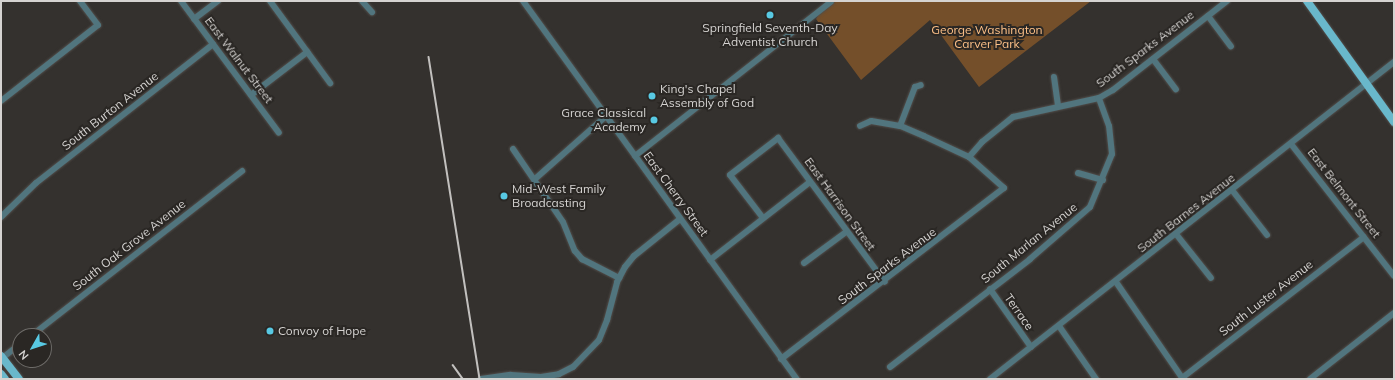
<!DOCTYPE html>
<html>
<head>
<meta charset="utf-8">
<style>
	body { margin:0 }
	#map { position:relative; width:1395px; height:380px; overflow:hidden; background:#34312e; font-family:Mulish,sans-serif }
	div>[style] { position:absolute }
	.green>* { inset:0; background:#744f2a }
	.roads { filter:drop-shadow(0 0 1px #514e4b) drop-shadow(0 0 1px #514e4b) }
	.minor>* { height:6px; margin:-3px; padding:0 3px; transform-origin:3px; border-radius:3px; background:#51757e }
	.major>* { height:8px; margin:-4px; padding:0 4px; transform-origin:4px; border-radius:4px; background:#69b8cb }
	.rail>* { height:1.5px; margin:-0.75px; padding:0 0.75px; transform-origin:0.75px; border-radius:0.75px; background:#c2c0be }
	.dots>* { width:11px; height:11px; translate:-50% -50%; box-sizing:border-box; border:2px solid #2a2724; border-radius:50% }
	span { translate:-50% -50%; white-space:nowrap; text-align:center; line-height:1.15; -webkit-text-stroke:4px #2a2724; paint-order:stroke }
	.poi-label { font-size:12px; color:#d5d3d1 }
	.left { translate:0 -50%; text-align:left }
	.right { translate:-100% -50%; text-align:right }
	.park-label { font-size:12px; color:#fec188 }
	.street-label { font-size:12px; color:#d5d3d1 }
	.frame { position:absolute; inset:0; border:2px solid #d5d3d1; pointer-events:none }
	.north { position:absolute; left:12px; top:328px; width:40px; height:40px; box-sizing:border-box; background:#2a2724; border:1px solid #6e6c69; border-radius:50%; rotate:231deg; font-size:11px; font-weight:700; line-height:16px; text-align:center; color:#d5d3d1 }
	.north::after { content:''; display:block; margin:auto; width:14px; height:18px; background:#58c9e3; clip-path:polygon(50% 0,100% 100%,50% 72%,0 100%) }
</style>
</head>
<body>
<div id="map">
	<div class="green">
		<div style="clip-path:polygon(826px 1px,1091px 1px,979px 87px,930px 20px,861px 80px,816px 19px)"></div>
	</div>
	<div class="roads">
		<div class="minor">
			<div style="left:181px;top:1px;width:164px;rotate:53.4deg"></div>
			<div style="left:270px;top:1px;width:102px;rotate:53.8deg"></div>
			<div style="left:362px;top:1px;width:15px;rotate:48deg"></div>
			<div style="left:523px;top:1px;width:467px;rotate:54.1deg"></div>
			<div style="left:1208px;top:16px;width:38px;rotate:53deg"></div>
			<div style="left:194px;top:19px;width:30px;rotate:-37deg"></div>
			<div style="left:1153px;top:59px;width:38px;rotate:53deg"></div>
			<div style="left:1054px;top:77px;width:28px;rotate:82deg"></div>
			<div style="left:251px;top:95px;width:71px;rotate:-37.5deg"></div>
			<div style="left:1px;top:101px;width:123px;rotate:-38.1deg"></div>
			<div style="left:98px;top:25px;width:30px;rotate:-127deg"></div>
			<div style="left:900px;top:126px;width:42px;rotate:-69deg"></div>
			<div style="left:915px;top:87px;width:6px;rotate:-18deg"></div>
			<div style="left:1291px;top:144px;width:167px;rotate:52deg"></div>
			<div style="left:513px;top:149px;width:88px;rotate:55.6deg"></div>
			<div style="left:563px;top:222px;width:31px;rotate:68deg"></div>
			<div style="left:575px;top:251px;width:11px;rotate:49deg"></div>
			<div style="left:582px;top:259px;width:42px;rotate:27.2deg"></div>
			<div style="left:635px;top:156px;width:249px;rotate:-38.2deg"></div>
			<div style="left:969px;top:157px;width:20px;rotate:-49deg"></div>
			<div style="left:982px;top:142px;width:40px;rotate:-39deg"></div>
			<div style="left:1013px;top:117px;width:88px;rotate:-12.5deg"></div>
			<div style="left:1099px;top:98px;width:16px;rotate:-30deg"></div>
			<div style="left:1113px;top:90px;width:145px;rotate:-38deg"></div>
			<div style="left:1078px;top:173px;width:26px;rotate:16deg"></div>
			<div style="left:535px;top:179px;width:95px;rotate:-41.6deg"></div>
			<div style="left:1232px;top:190px;width:57px;rotate:52.1deg"></div>
			<div style="left:1px;top:217px;width:49px;rotate:-44.2deg"></div>
			<div style="left:36px;top:183px;width:225px;rotate:-38.1deg"></div>
			<div style="left:763px;top:218px;width:54px;rotate:-127.5deg"></div>
			<div style="left:730px;top:175px;width:61px;rotate:-37.6deg"></div>
			<div style="left:778px;top:138px;width:179px;rotate:53.4deg"></div>
			<div style="left:1176px;top:234px;width:56px;rotate:51.5deg"></div>
			<div style="left:710px;top:260px;width:127px;rotate:-38deg"></div>
			<div style="left:804px;top:263px;width:52px;rotate:-36.4deg"></div>
			<div style="left:1116px;top:282px;width:118px;rotate:55.4deg"></div>
			<div style="left:990px;top:289px;width:71px;rotate:54.7deg"></div>
			<div style="left:1059px;top:326px;width:65px;rotate:55.1deg"></div>
			<div style="left:31px;top:336px;width:268px;rotate:-38deg"></div>
			<div style="left:1px;top:359px;width:24px;rotate:-38deg"></div>
			<div style="left:781px;top:359px;width:281px;rotate:-37.5deg"></div>
			<div style="left:1004px;top:188px;width:47px;rotate:-138.5deg"></div>
			<div style="left:969px;top:157px;width:50px;rotate:-155deg"></div>
			<div style="left:924px;top:136px;width:26px;rotate:-157deg"></div>
			<div style="left:900px;top:126px;width:29px;rotate:-170deg"></div>
			<div style="left:871px;top:121px;width:12px;rotate:156deg"></div>
			<div style="left:890px;top:367px;width:177px;rotate:-37.6deg"></div>
			<div style="left:1030px;top:259px;width:79px;rotate:-40.9deg"></div>
			<div style="left:1090px;top:207px;width:57px;rotate:-67.5deg"></div>
			<div style="left:1112px;top:154px;width:28px;rotate:-96deg"></div>
			<div style="left:1109px;top:126px;width:30px;rotate:-110deg"></div>
			<div style="left:1182px;top:378px;width:230px;rotate:-37.8deg"></div>
			<div style="left:481px;top:379px;width:30px;rotate:-8deg"></div>
			<div style="left:511px;top:375px;width:30px;rotate:4deg"></div>
			<div style="left:541px;top:377px;width:18px;rotate:-9deg"></div>
			<div style="left:559px;top:374px;width:16px;rotate:-27deg"></div>
			<div style="left:573px;top:367px;width:37px;rotate:-46deg"></div>
			<div style="left:599px;top:340px;width:22px;rotate:-68deg"></div>
			<div style="left:607px;top:320px;width:39px;rotate:-75deg"></div>
			<div style="left:617px;top:282px;width:17px;rotate:-62deg"></div>
			<div style="left:625px;top:267px;width:14px;rotate:-51deg"></div>
			<div style="left:634px;top:256px;width:59px;rotate:-38.8deg"></div>
			<div style="left:990px;top:379px;width:514px;rotate:-38.12deg"></div>
			<div style="left:1310px;top:379px;width:107px;rotate:-38.2deg"></div>
		</div>
		<div class="major">
			<div style="left:1307px;top:1px;width:149px;rotate:54.3deg"></div>
			<div style="left:1px;top:356px;width:29px;rotate:52deg"></div>
			<div style="left:1px;top:374px;width:6px;rotate:51deg"></div>
		</div>
	</div>
	<div class="rail">
		<div style="left:429px;top:57px;width:326px;rotate:81deg"></div>
		<div style="left:453px;top:365px;width:17px;rotate:54deg"></div>
	</div>
	<div class="dots">
		<div style="left:770px;top:15px;background:#58c9e3"></div>
		<div style="left:652px;top:96px;background:#58c9e3"></div>
		<div style="left:654px;top:120px;background:#58c9e3"></div>
		<div style="left:504px;top:196px;background:#58c9e3"></div>
		<div style="left:270px;top:331px;background:#58c9e3"></div>
	</div>
	<div class="poi-label">
		<span style="left:770px;top:35px">Springfield Seventh-Day<br>Adventist Church</span>
		<span class="left" style="left:660px;top:96px">King's Chapel<br>Assembly of God</span>
		<span class="right" style="left:646px;top:120px">Grace Classical<br>Academy</span>
		<span class="left" style="left:512px;top:196px">Mid-West Family<br>Broadcasting</span>
		<span class="left" style="left:278px;top:331px">Convoy of Hope</span>
	</div>
	<div class="park-label">
		<span style="left:987px;top:37px">George Washington<br>Carver Park</span>
	</div>
	<div class="street-label">
		<span style="left:1145px;top:49px;rotate:-37deg">South Sparks Avenue</span>
		<span style="left:239px;top:60px;rotate:53deg">East Walnut Street</span>
		<span style="left:110px;top:111px;rotate:-38deg">South Burton Avenue</span>
		<span style="left:1344px;top:193px;rotate:52deg">East Belmont Street</span>
		<span style="left:676px;top:194px;rotate:54deg">East Cherry Street</span>
		<span style="left:840px;top:204px;rotate:54deg">East Harrison Street</span>
		<span style="left:1186px;top:213px;rotate:-38deg">South Barnes Avenue</span>
		<span style="left:1029px;top:243px;rotate:-39deg">South Marlan Avenue</span>
		<span style="left:129px;top:245px;rotate:-38deg">South Oak Grove Avenue</span>
		<span style="left:887px;top:266px;rotate:-37deg">South Sparks Avenue</span>
		<span style="left:1266px;top:298px;rotate:-38deg">South Luster Avenue</span>
		<span style="left:1019px;top:312px;rotate:55deg">Terrace</span>
	</div>
	<div class="frame"></div>
	<div class="north">N</div>
</div>
</body>
</html>
